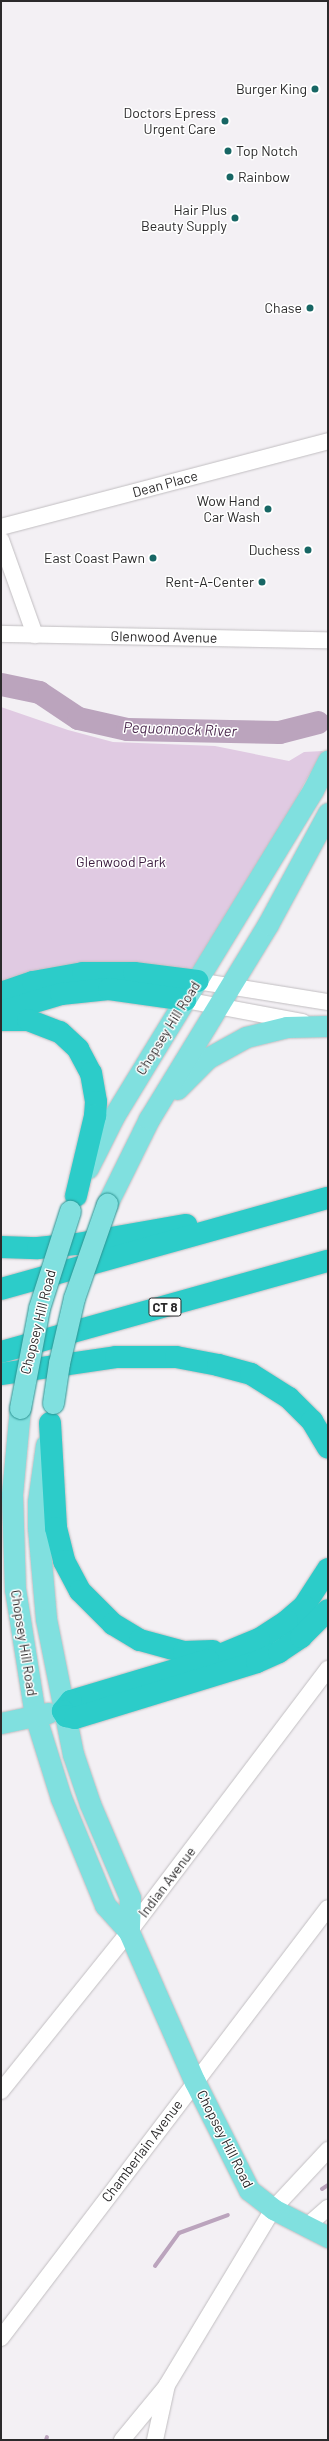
<!DOCTYPE html>
<html>
<head>
<meta charset="utf-8">
<style>
	body { margin:0 }
	#map { position:relative; width:329px; height:2441px; overflow:hidden; background:#f3f0f4; font-family:Barlow,sans-serif }
	div>[style] { position:absolute }
	.green>* { inset:0; background:#e0cae2 }
	.stream>* { height:4px; margin:-2px; padding:0 2px; transform-origin:2px; border-radius:2px; background:#bba4bd }
	.river>* { height:23px; margin:-11.5px; padding:0 11.5px; transform-origin:11.5px; border-radius:11.5px; background:#bba4bd }
	.roads { filter:drop-shadow(0 0 1px #c1bec1) drop-shadow(0 0 1px #c1bec1) }
	.minor>* { height:16px; margin:-8px; padding:0 8px; transform-origin:8px; border-radius:8px; background:#fff }
	.major>* { height:21px; margin:-10.5px; padding:0 10.5px; transform-origin:10.5px; border-radius:10.5px; background:#80e0df }
	.highway>* { height:22px; margin:-11px; padding:0 11px; transform-origin:11px; border-radius:11px; background:#2cccc9 }
	.bridges { filter:drop-shadow(0 0 1px #2c9392) drop-shadow(0 0 1px #2c9392) }
	.major-bridge>* { height:21px; margin:-10.5px; padding:0 10.5px; transform-origin:10.5px; border-radius:10.5px; background:#80e0df }
	.dots>* { width:11px; height:11px; translate:-50% -50%; box-sizing:border-box; border:2px solid #fff; border-radius:50% }
	span { translate:-50% -50%; white-space:nowrap; text-align:center; line-height:1.15; -webkit-text-stroke:3px #fff; paint-order:stroke }
	.shield-label span { padding:1px 3px; background:#fff; border:1px solid; border-radius:3px; -webkit-text-stroke-width:0 }
	.shield-label { font-size:13px; color:#2b2a2b; font-weight:700 }
	.poi-label { font-size:14px; color:#2b2a2b }
	.right { translate:-100% -50%; text-align:right }
	.left { translate:0 -50%; text-align:left }
	.street-label { font-size:14px; color:#2b2a2b }
	.park-label { font-size:14px; color:#3b1b3f }
	.water-label { font-size:15px; color:#4e2c51; font-style:italic }
	.frame { position:absolute; inset:0; border:2px solid #2b2a2b; pointer-events:none }
</style>
</head>
<body>
<div id="map">
	<div class="green">
		<div style="clip-path:polygon(1px 707px,68px 730px,113px 742px,215px 746px,289px 761px,304px 752px,323px 751px,304px 784px,226px 936px,191px 992px,1px 999px)"></div>
	</div>
	<div class="stream">
		<div style="left:322px;top:2189px;width:7px;rotate:-34deg"></div>
		<div style="left:155px;top:2266px;width:41px;rotate:-54deg"></div>
		<div style="left:179px;top:2233px;width:52px;rotate:-20.2deg"></div>
		<div style="left:46px;top:2440px;width:3px;rotate:-72deg"></div>
	</div>
	<div class="river">
		<div style="left:1px;top:684px;width:39px;rotate:12deg"></div>
		<div style="left:39px;top:692px;width:47px;rotate:33.7deg"></div>
		<div style="left:78px;top:718px;width:50px;rotate:12.7deg"></div>
		<div style="left:127px;top:729px;width:152px;rotate:1.1deg"></div>
		<div style="left:279px;top:732px;width:40px;rotate:-14.4deg"></div>
	</div>
	<div class="roads">
		<div class="minor">
			<div style="left:1px;top:527px;width:338px;rotate:-14.7deg"></div>
			<div style="left:1px;top:540px;width:101px;rotate:70.3deg"></div>
			<div style="left:1px;top:634px;width:327px;rotate:1.1deg"></div>
			<div style="left:197px;top:981px;width:133px;rotate:9.1deg"></div>
			<div style="left:185px;top:1000px;width:120px;rotate:10.6deg"></div>
			<div style="left:1px;top:2091px;width:204px;rotate:-51.2deg"></div>
			<div style="left:129px;top:1932px;width:330px;rotate:-52.9deg"></div>
			<div style="left:307px;top:2226px;width:28px;rotate:-41deg"></div>
			<div style="left:1px;top:2338px;width:540px;rotate:-52.75deg"></div>
			<div style="left:122px;top:2440px;width:67px;rotate:-50.4deg"></div>
			<div style="left:155px;top:2440px;width:56px;rotate:-77.7deg"></div>
			<div style="left:167px;top:2385px;width:205px;rotate:-58.9deg"></div>
			<div style="left:273px;top:2209px;width:81px;rotate:-47deg"></div>
		</div>
		<div class="major">
			<div style="left:177px;top:1089px;width:44px;rotate:-45deg"></div>
			<div style="left:208px;top:1058px;width:43px;rotate:-28.9deg"></div>
			<div style="left:246px;top:1037px;width:42px;rotate:-13.7deg"></div>
			<div style="left:287px;top:1027px;width:40px;rotate:-1.4deg"></div>
			<div style="left:88px;top:1168px;width:58px;rotate:-63.4deg"></div>
			<div style="left:114px;top:1116px;width:382px;rotate:-58.6deg"></div>
			<div style="left:313px;top:790px;width:33px;rotate:-63deg"></div>
			<div style="left:107px;top:1204px;width:95px;rotate:-63.7deg"></div>
			<div style="left:149px;top:1119px;width:228px;rotate:-58.6deg"></div>
			<div style="left:268px;top:924px;width:126px;rotate:-61.6deg"></div>
			<div style="left:20px;top:1408px;width:87px;rotate:95.3deg"></div>
			<div style="left:12px;top:1495px;width:94px;rotate:88.2deg"></div>
			<div style="left:15px;top:1589px;width:128px;rotate:81deg"></div>
			<div style="left:35px;top:1715px;width:87px;rotate:72.6deg"></div>
			<div style="left:61px;top:1798px;width:116px;rotate:67.6deg"></div>
			<div style="left:105px;top:1905px;width:36px;rotate:48deg"></div>
			<div style="left:129px;top:1932px;width:164px;rotate:66.3deg"></div>
			<div style="left:195px;top:2082px;width:121px;rotate:63.4deg"></div>
			<div style="left:249px;top:2190px;width:31px;rotate:38deg"></div>
			<div style="left:273px;top:2209px;width:62px;rotate:27deg"></div>
			<div style="left:46px;top:1445px;width:58px;rotate:98deg"></div>
			<div style="left:38px;top:1502px;width:25px;rotate:90deg"></div>
			<div style="left:38px;top:1527px;width:92px;rotate:85deg"></div>
			<div style="left:46px;top:1619px;width:138px;rotate:78.7deg"></div>
			<div style="left:73px;top:1754px;width:53px;rotate:71.2deg"></div>
			<div style="left:90px;top:1804px;width:102px;rotate:66.9deg"></div>
			<div style="left:130px;top:1898px;width:34px;rotate:92deg"></div>
			<div style="left:1px;top:1723px;width:48px;rotate:-12deg"></div>
		</div>
		<div class="highway">
			<div style="left:1px;top:993px;width:34px;rotate:-19deg"></div>
			<div style="left:33px;top:982px;width:51px;rotate:-10.2deg"></div>
			<div style="left:83px;top:973px;width:51px"></div>
			<div style="left:134px;top:973px;width:64px;rotate:7.2deg"></div>
			<div style="left:1px;top:1012px;width:63px;rotate:-16.7deg"></div>
			<div style="left:61px;top:994px;width:48px;rotate:-5.9deg"></div>
			<div style="left:109px;top:989px;width:77px;rotate:8.2deg"></div>
			<div style="left:1px;top:1020px;width:27px"></div>
			<div style="left:28px;top:1020px;width:34px;rotate:21deg"></div>
			<div style="left:60px;top:1032px;width:25px;rotate:43deg"></div>
			<div style="left:78px;top:1049px;width:27px;rotate:62deg"></div>
			<div style="left:91px;top:1073px;width:29px;rotate:80deg"></div>
			<div style="left:96px;top:1102px;width:14px;rotate:94deg"></div>
			<div style="left:95px;top:1116px;width:82px;rotate:103.4deg"></div>
			<div style="left:1px;top:1247px;width:37px;rotate:2deg"></div>
			<div style="left:38px;top:1248px;width:39px;rotate:-6deg"></div>
			<div style="left:77px;top:1244px;width:111px;rotate:-9.9deg"></div>
			<div style="left:1px;top:1289px;width:339px;rotate:-15.6deg"></div>
			<div style="left:1px;top:1352px;width:339px;rotate:-15.6deg"></div>
			<div style="left:1px;top:1374px;width:116px;rotate:-8.4deg"></div>
			<div style="left:116px;top:1357px;width:60px"></div>
			<div style="left:176px;top:1357px;width:43px;rotate:10.8deg"></div>
			<div style="left:218px;top:1365px;width:34px;rotate:15deg"></div>
			<div style="left:251px;top:1374px;width:45px;rotate:32.3deg"></div>
			<div style="left:289px;top:1398px;width:33px;rotate:45deg"></div>
			<div style="left:312px;top:1421px;width:31px;rotate:59deg"></div>
			<div style="left:50px;top:1423px;width:105px;rotate:86.7deg"></div>
			<div style="left:56px;top:1528px;width:34px;rotate:76deg"></div>
			<div style="left:64px;top:1561px;width:34px;rotate:62deg"></div>
			<div style="left:80px;top:1591px;width:47px;rotate:45deg"></div>
			<div style="left:113px;top:1624px;width:31px;rotate:31deg"></div>
			<div style="left:140px;top:1640px;width:46px;rotate:15.3deg"></div>
			<div style="left:184px;top:1652px;width:29px;rotate:-2deg"></div>
			<div style="left:328px;top:1569px;width:44px;rotate:123deg"></div>
			<div style="left:304px;top:1606px;width:23px;rotate:139deg"></div>
			<div style="left:287px;top:1621px;width:33px;rotate:147deg"></div>
			<div style="left:259px;top:1639px;width:55px;rotate:157.6deg"></div>
			<div style="left:208px;top:1660px;width:143px;rotate:163.3deg"></div>
			<div style="left:71px;top:1701px;width:13px;rotate:129deg"></div>
			<div style="left:63px;top:1711px;width:6px;rotate:59deg"></div>
			<div style="left:66px;top:1716px;width:9px;rotate:13deg"></div>
			<div style="left:75px;top:1718px;width:190px;rotate:-17.1deg"></div>
			<div style="left:257px;top:1662px;width:24px;rotate:-24deg"></div>
			<div style="left:279px;top:1652px;width:27px;rotate:-34deg"></div>
			<div style="left:301px;top:1637px;width:38px;rotate:-45deg"></div>
		</div>
	</div>
	<div class="bridges">
		<div class="major-bridge">
			<div style="left:53px;top:1403px;width:40px;rotate:-81.5deg"></div>
			<div style="left:59px;top:1363px;width:67px;rotate:-77deg"></div>
			<div style="left:74px;top:1298px;width:100px;rotate:-70.7deg"></div>
			<div style="left:20px;top:1408px;width:102px;rotate:-79.2deg"></div>
			<div style="left:39px;top:1308px;width:102px;rotate:-72.3deg"></div>
		</div>
	</div>
	<div class="dots">
		<div style="left:315px;top:89px;background:#176664"></div>
		<div style="left:225px;top:121px;background:#176664"></div>
		<div style="left:228px;top:151px;background:#176664"></div>
		<div style="left:230px;top:177px;background:#176664"></div>
		<div style="left:235px;top:218px;background:#176664"></div>
		<div style="left:310px;top:308px;background:#176664"></div>
		<div style="left:268px;top:509px;background:#176664"></div>
		<div style="left:308px;top:550px;background:#176664"></div>
		<div style="left:153px;top:558px;background:#176664"></div>
		<div style="left:262px;top:582px;background:#176664"></div>
	</div>
	<div class="shield-label">
		<span style="left:165px;top:1307px">CT 8</span>
	</div>
	<div class="poi-label">
		<span class="right" style="left:307px;top:89px">Burger King</span>
		<span class="right" style="left:216px;top:121px">Doctors Epress<br>Urgent Care</span>
		<span class="left" style="left:236px;top:151px">Top Notch</span>
		<span class="left" style="left:238px;top:177px">Rainbow</span>
		<span class="right" style="left:227px;top:218px">Hair Plus<br>Beauty Supply</span>
		<span class="right" style="left:302px;top:308px">Chase</span>
		<span class="right" style="left:260px;top:509px">Wow Hand<br>Car Wash</span>
		<span class="right" style="left:300px;top:550px">Duchess</span>
		<span class="right" style="left:145px;top:558px">East Coast Pawn</span>
		<span class="right" style="left:254px;top:582px">Rent-A-Center</span>
	</div>
	<div class="street-label">
		<span style="left:165px;top:484px;rotate:-15deg">Dean Place</span>
		<span style="left:164px;top:637px;rotate:1deg">Glenwood Avenue</span>
		<span style="left:168px;top:1028px;rotate:-58deg">Chopsey Hill Road</span>
		<span style="left:38px;top:1322px;rotate:-76deg">Chopsey Hill Road</span>
		<span style="left:24px;top:1643px;rotate:81deg">Chopsey Hill Road</span>
		<span style="left:167px;top:1882px;rotate:-53deg">Indian Avenue</span>
		<span style="left:225px;top:2139px;rotate:63deg">Chopsey Hill Road</span>
		<span style="left:142px;top:2151px;rotate:-53deg">Chamberlain Avenue</span>
	</div>
	<div class="park-label">
		<span style="left:121px;top:862px">Glenwood Park</span>
	</div>
	<div class="water-label">
		<span style="left:180px;top:729px;rotate:2deg">Pequonnock River</span>
	</div>
	<div class="frame"></div>
</div>
</body>
</html>
